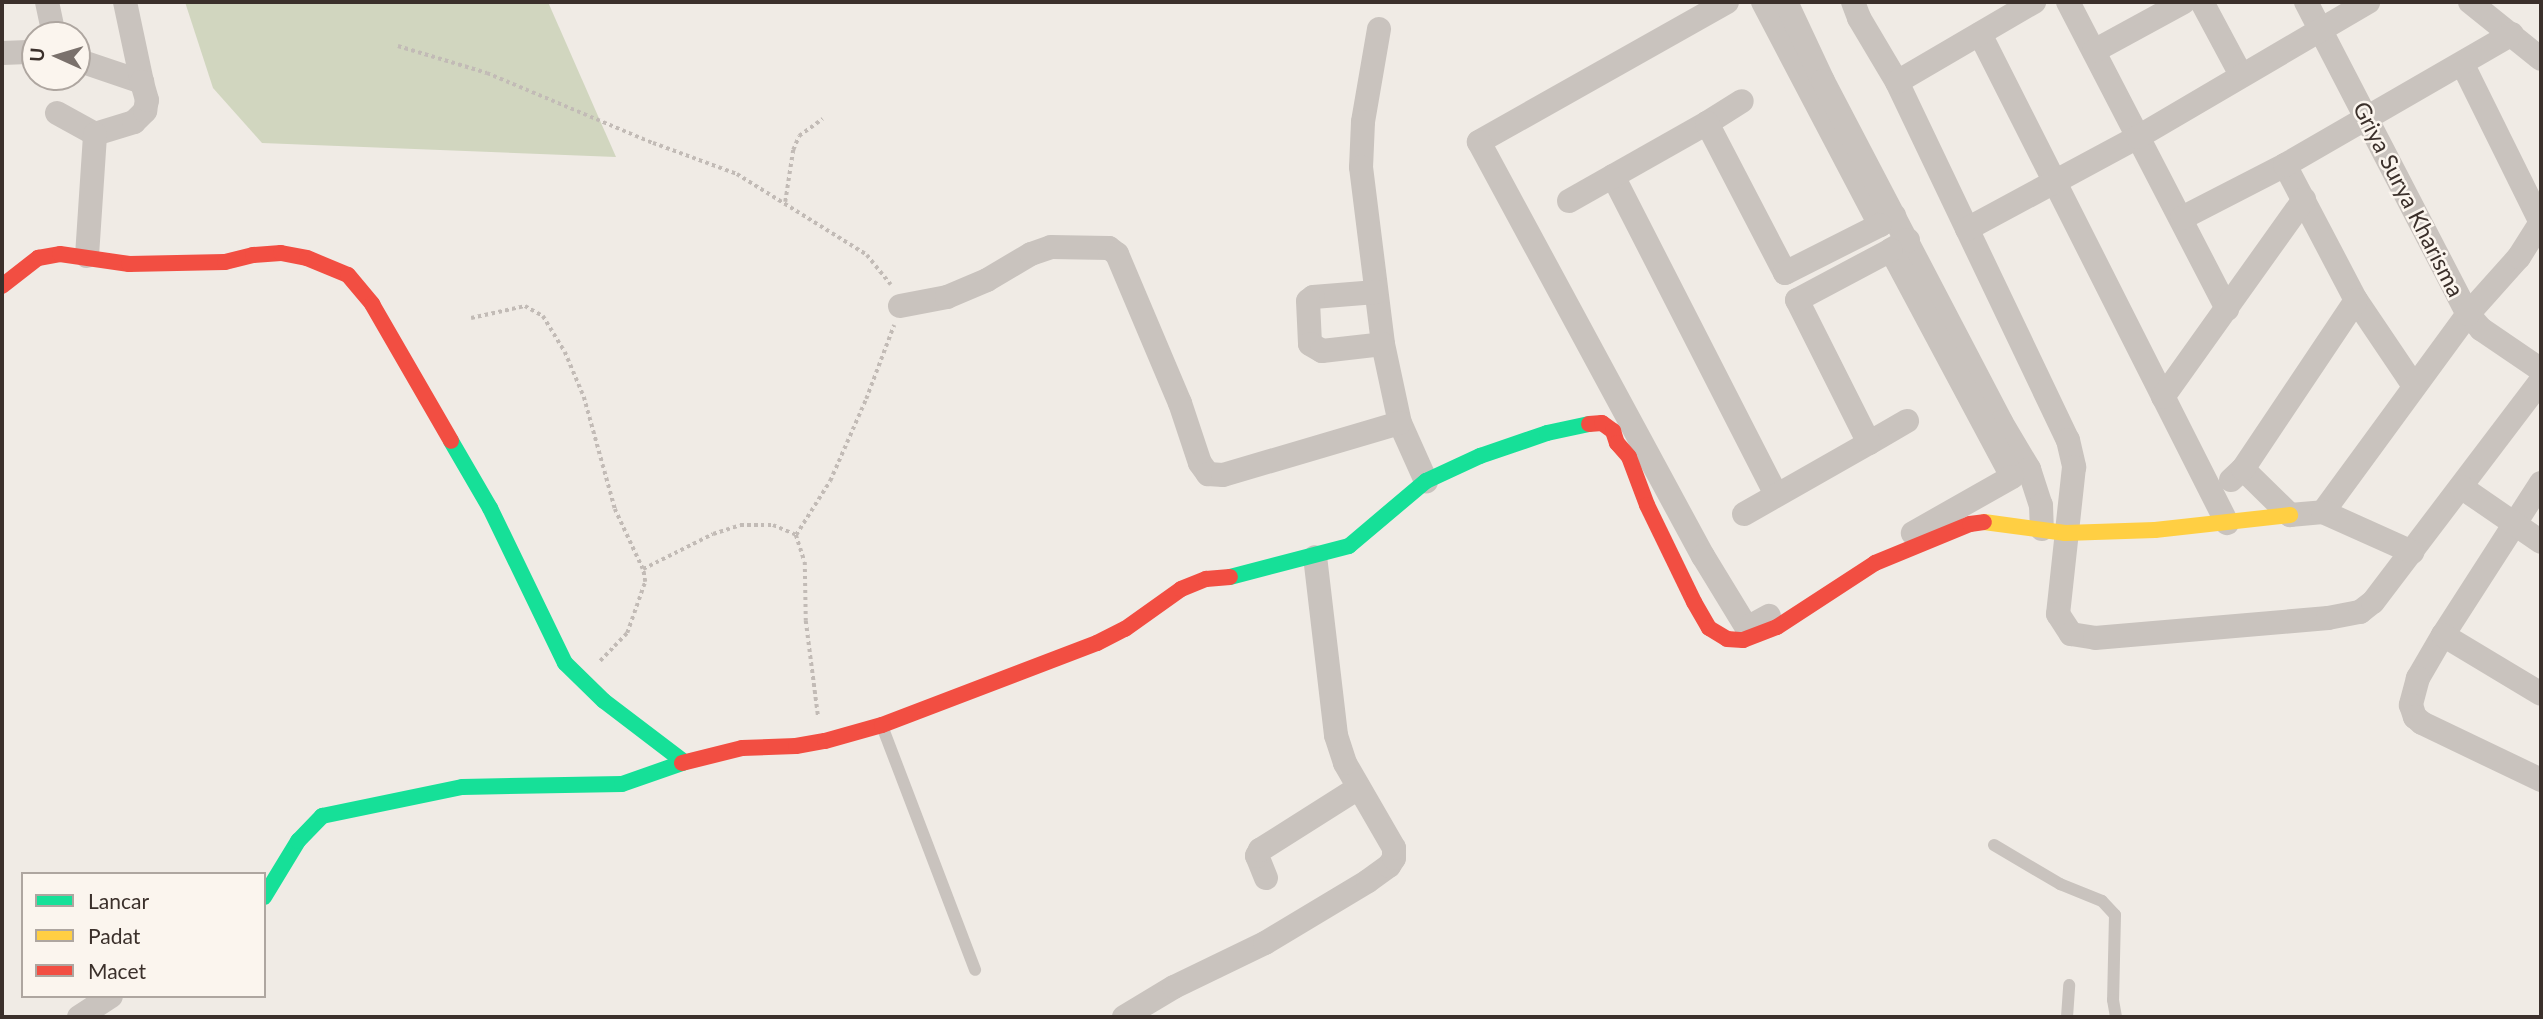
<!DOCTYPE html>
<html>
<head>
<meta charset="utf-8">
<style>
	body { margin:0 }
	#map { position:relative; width:2543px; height:1019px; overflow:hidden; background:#f0ebe5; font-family:Lato,sans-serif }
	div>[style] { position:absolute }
	.green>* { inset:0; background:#d1d6bf }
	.path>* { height:3.5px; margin-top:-1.75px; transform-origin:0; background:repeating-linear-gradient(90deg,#c2bbb6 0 3.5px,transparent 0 7px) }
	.lane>* { height:12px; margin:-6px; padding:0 6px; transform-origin:6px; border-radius:6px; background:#c9c3be }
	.street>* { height:24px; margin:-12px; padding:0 12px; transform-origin:12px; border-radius:12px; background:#c9c3be }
	.fast>* { height:16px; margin:-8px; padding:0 8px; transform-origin:8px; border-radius:8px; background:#16e098 }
	.slow>* { height:16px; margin:-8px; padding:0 8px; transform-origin:8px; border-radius:8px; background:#ffcf43 }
	.jam>* { height:16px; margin:-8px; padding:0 8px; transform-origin:8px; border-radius:8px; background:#f24e42 }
	span { translate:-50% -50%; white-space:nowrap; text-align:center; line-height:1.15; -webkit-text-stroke:5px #fbf5ee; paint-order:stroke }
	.street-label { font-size:23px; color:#3b302b }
	.frame { position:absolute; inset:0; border:4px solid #3b302b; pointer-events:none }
	.legend { position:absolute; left:21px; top:872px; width:245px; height:126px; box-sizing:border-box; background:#fbf5ee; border:2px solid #aea6a0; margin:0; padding:9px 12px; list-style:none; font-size:21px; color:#3b302b }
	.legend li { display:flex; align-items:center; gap:14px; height:35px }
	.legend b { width:35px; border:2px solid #aea6a0 }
	.north { position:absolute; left:21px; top:21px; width:70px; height:70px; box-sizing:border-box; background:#fbf5ee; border:2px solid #aea6a0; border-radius:50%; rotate:274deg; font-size:19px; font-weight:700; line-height:28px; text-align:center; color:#3b302b }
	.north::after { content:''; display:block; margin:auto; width:24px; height:32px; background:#7a716c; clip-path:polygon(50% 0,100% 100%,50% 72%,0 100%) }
</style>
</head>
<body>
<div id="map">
	<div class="green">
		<div style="clip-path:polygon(185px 2px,548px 2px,616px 157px,262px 143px,213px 88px)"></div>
	</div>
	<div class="path">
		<div style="left:398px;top:46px;width:93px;rotate:16.9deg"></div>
		<div style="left:487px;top:73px;width:180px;rotate:22.9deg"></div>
		<div style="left:653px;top:143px;width:90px;rotate:20.3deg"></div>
		<div style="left:737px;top:174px;width:153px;rotate:31.9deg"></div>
		<div style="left:867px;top:255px;width:38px;rotate:51deg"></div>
		<div style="left:785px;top:202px;width:53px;rotate:-81.3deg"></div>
		<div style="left:793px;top:150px;width:15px;rotate:-67deg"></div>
		<div style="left:799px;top:136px;width:29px;rotate:-36deg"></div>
		<div style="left:471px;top:318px;width:55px;rotate:-12.5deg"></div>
		<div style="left:525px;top:306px;width:21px;rotate:29deg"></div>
		<div style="left:543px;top:316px;width:42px;rotate:58.6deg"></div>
		<div style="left:565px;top:352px;width:49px;rotate:67.1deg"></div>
		<div style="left:584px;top:397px;width:116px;rotate:74.5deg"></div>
		<div style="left:615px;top:509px;width:66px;rotate:65deg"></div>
		<div style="left:796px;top:535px;width:64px;rotate:-57.8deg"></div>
		<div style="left:830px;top:481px;width:90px;rotate:-66.3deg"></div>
		<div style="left:866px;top:399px;width:79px;rotate:-69.3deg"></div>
		<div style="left:600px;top:661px;width:39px;rotate:-46deg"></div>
		<div style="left:627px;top:633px;width:54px;rotate:-70.6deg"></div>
		<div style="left:645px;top:582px;width:13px;rotate:-99deg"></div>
		<div style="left:643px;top:569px;width:78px;rotate:-26.6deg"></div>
		<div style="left:713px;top:534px;width:28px;rotate:-18deg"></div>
		<div style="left:740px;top:525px;width:33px"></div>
		<div style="left:773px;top:525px;width:25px;rotate:23deg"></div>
		<div style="left:796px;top:535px;width:28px;rotate:72deg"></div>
		<div style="left:805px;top:562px;width:59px;rotate:89deg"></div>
		<div style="left:806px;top:621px;width:95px;rotate:82.7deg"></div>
	</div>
	<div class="lane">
		<div style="left:882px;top:726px;width:261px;rotate:69.1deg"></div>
		<div style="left:1994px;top:845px;width:77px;rotate:30.6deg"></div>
		<div style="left:2060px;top:884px;width:45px;rotate:22deg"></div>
		<div style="left:2102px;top:901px;width:19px;rotate:47deg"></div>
		<div style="left:2115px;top:915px;width:85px;rotate:91.3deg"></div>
		<div style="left:2113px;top:1000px;width:17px;rotate:80deg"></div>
		<div style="left:2067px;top:1017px;width:32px;rotate:-86deg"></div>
	</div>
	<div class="street">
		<div style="left:47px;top:2px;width:34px;rotate:78deg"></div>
		<div style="left:1727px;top:2px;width:285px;rotate:150.6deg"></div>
		<div style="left:1479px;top:142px;width:471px;rotate:61.6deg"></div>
		<div style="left:1703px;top:556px;width:84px;rotate:58.6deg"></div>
		<div style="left:1747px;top:628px;width:25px;rotate:-29deg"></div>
		<div style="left:1763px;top:2px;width:252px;rotate:62.3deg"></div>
		<div style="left:1880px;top:225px;width:17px;rotate:-33deg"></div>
		<div style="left:1786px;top:2px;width:87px;rotate:64.9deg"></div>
		<div style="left:1823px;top:81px;width:385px;rotate:62.4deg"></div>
		<div style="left:2001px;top:422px;width:55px;rotate:59.2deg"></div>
		<div style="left:2029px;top:469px;width:38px;rotate:72deg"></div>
		<div style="left:2041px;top:505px;width:24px;rotate:88deg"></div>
		<div style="left:1853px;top:2px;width:17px;rotate:69deg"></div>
		<div style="left:1859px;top:18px;width:74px;rotate:59.3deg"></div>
		<div style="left:1897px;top:82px;width:397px;rotate:64.5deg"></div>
		<div style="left:2068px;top:440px;width:28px;rotate:77deg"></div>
		<div style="left:2074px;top:467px;width:148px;rotate:96.2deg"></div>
		<div style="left:2058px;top:614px;width:24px;rotate:57deg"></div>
		<div style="left:2071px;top:634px;width:24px;rotate:9deg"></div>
		<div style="left:2095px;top:638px;width:234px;rotate:-4.9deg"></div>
		<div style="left:2328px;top:618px;width:33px;rotate:-11deg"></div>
		<div style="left:2360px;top:612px;width:16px;rotate:-38deg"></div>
		<div style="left:2373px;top:602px;width:278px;rotate:-52.8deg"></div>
		<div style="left:2068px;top:2px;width:346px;rotate:62.6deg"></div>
		<div style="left:2202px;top:2px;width:83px;rotate:61.9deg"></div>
		<div style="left:2306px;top:2px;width:352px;rotate:62.6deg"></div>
		<div style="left:2468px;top:314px;width:20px;rotate:49deg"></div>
		<div style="left:2481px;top:329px;width:73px;rotate:34.3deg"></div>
		<div style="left:2470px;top:2px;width:91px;rotate:38.8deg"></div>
		<div style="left:1379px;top:29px;width:94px;rotate:99.8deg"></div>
		<div style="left:1363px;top:122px;width:45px;rotate:92.5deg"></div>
		<div style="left:1361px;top:167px;width:178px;rotate:82.9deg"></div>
		<div style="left:1383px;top:344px;width:81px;rotate:77.9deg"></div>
		<div style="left:1400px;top:423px;width:64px;rotate:65.9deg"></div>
		<div style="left:1980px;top:34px;width:548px;rotate:63.2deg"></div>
		<div style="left:2094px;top:51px;width:102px;rotate:-28.6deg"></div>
		<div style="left:2px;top:53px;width:33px;rotate:-2deg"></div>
		<div style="left:77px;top:60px;width:69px;rotate:18.7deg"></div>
		<div style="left:142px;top:82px;width:82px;rotate:-102deg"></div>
		<div style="left:2463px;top:65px;width:176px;rotate:63.7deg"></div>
		<div style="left:1897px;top:82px;width:159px;rotate:-30.3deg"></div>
		<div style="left:57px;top:113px;width:43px;rotate:28.9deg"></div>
		<div style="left:95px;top:134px;width:41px;rotate:-17.1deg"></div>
		<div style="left:134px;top:122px;width:16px;rotate:-45deg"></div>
		<div style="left:145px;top:111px;width:11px;rotate:-80deg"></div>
		<div style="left:147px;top:100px;width:19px;rotate:-106deg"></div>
		<div style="left:1707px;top:123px;width:41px;rotate:-32.2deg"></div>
		<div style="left:2285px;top:165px;width:153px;rotate:62.3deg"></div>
		<div style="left:2356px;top:300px;width:104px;rotate:56deg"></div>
		<div style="left:1613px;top:176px;width:358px;rotate:62.9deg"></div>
		<div style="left:1569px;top:201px;width:159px;rotate:-29.5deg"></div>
		<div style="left:1707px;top:123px;width:169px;rotate:62.5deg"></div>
		<div style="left:1785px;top:273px;width:106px;rotate:-26.8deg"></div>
		<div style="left:2182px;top:218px;width:116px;rotate:-27.2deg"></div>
		<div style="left:2285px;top:165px;width:262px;rotate:-30deg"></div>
		<div style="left:1967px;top:229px;width:194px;rotate:-28.3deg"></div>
		<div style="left:2138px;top:137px;width:267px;rotate:-30.4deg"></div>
		<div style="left:1908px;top:240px;width:20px;rotate:150deg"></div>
		<div style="left:1891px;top:250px;width:257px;rotate:61.9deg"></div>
		<div style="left:2012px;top:477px;width:114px;rotate:150.5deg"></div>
		<div style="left:87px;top:256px;width:122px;rotate:-86.2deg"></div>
		<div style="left:1376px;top:292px;width:63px;rotate:175.5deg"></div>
		<div style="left:1313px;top:297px;width:6px;rotate:141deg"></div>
		<div style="left:1308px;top:301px;width:43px;rotate:87.3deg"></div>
		<div style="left:1310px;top:344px;width:14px;rotate:30deg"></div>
		<div style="left:1322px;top:351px;width:61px;rotate:-6.5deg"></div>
		<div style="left:900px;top:306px;width:48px;rotate:-10.8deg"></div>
		<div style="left:947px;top:297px;width:43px;rotate:-23deg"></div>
		<div style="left:987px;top:280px;width:51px;rotate:-30.6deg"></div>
		<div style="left:1031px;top:254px;width:21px;rotate:-19deg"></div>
		<div style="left:1051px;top:247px;width:58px;rotate:1deg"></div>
		<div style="left:1109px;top:248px;width:10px;rotate:37deg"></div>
		<div style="left:1117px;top:254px;width:162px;rotate:67.1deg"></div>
		<div style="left:1180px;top:403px;width:63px;rotate:71.6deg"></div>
		<div style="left:1200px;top:463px;width:14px;rotate:54deg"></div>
		<div style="left:1208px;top:474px;width:15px;rotate:4deg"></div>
		<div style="left:1223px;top:475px;width:184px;rotate:-16.4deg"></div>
		<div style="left:2163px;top:397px;width:243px;rotate:-54.5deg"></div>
		<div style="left:1869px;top:443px;width:44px;rotate:-30.1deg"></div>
		<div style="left:2243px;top:469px;width:66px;rotate:44.4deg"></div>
		<div style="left:2290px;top:515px;width:33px;rotate:-5deg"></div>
		<div style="left:2323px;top:512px;width:245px;rotate:-53.8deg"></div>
		<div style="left:2468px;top:314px;width:76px;rotate:-48.2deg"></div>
		<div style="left:2519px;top:257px;width:41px;rotate:-57.8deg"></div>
		<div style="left:2231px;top:480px;width:16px;rotate:-43deg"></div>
		<div style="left:2243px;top:469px;width:203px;rotate:-56.2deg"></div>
		<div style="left:2541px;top:483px;width:181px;rotate:122.8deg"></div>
		<div style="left:2443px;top:635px;width:50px;rotate:120.2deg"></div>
		<div style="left:2418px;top:678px;width:28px;rotate:105deg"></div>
		<div style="left:2411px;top:705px;width:13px;rotate:72deg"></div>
		<div style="left:2415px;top:717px;width:9px;rotate:41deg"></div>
		<div style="left:2422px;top:723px;width:132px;rotate:25.6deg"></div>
		<div style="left:2461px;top:487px;width:97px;rotate:34.5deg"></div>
		<div style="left:2323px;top:512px;width:98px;rotate:24.2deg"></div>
		<div style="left:1744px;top:514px;width:144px;rotate:-29.6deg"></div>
		<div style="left:1869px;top:443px;width:160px;rotate:-116.7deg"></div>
		<div style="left:1797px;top:300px;width:106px;rotate:-28deg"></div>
		<div style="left:2443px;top:635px;width:114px;rotate:31deg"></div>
		<div style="left:1266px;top:878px;width:24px;rotate:-112deg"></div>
		<div style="left:1257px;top:856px;width:7px;rotate:-63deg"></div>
		<div style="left:1260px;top:850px;width:116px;rotate:-32.3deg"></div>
		<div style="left:79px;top:1017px;width:38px;rotate:-33deg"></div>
		<div style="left:1124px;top:1017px;width:58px;rotate:-31deg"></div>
		<div style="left:1174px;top:987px;width:101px;rotate:-25.8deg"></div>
		<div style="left:1265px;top:943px;width:120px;rotate:-31deg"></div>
		<div style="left:1368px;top:881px;width:26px;rotate:-36deg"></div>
		<div style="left:1389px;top:866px;width:9px;rotate:-58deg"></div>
		<div style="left:1394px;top:858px;width:10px;rotate:-90deg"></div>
		<div style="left:1394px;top:848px;width:98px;rotate:-120deg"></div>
		<div style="left:1345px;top:763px;width:29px;rotate:-108deg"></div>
		<div style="left:1336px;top:735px;width:179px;rotate:-96.7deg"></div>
	</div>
	<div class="fast">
		<div style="left:451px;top:441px;width:78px;rotate:59.8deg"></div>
		<div style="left:490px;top:508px;width:172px;rotate:64.2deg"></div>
		<div style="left:565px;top:663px;width:54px;rotate:44.3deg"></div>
		<div style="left:604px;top:701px;width:101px;rotate:37.3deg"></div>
		<div style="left:1230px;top:577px;width:123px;rotate:-14.6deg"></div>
		<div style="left:1349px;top:546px;width:101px;rotate:-40.2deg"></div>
		<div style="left:1426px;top:481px;width:60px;rotate:-24.8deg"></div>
		<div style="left:1480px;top:456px;width:71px;rotate:-18.9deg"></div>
		<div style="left:1547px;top:433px;width:43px;rotate:-12.1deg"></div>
		<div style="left:264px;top:897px;width:66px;rotate:-58.7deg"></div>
		<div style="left:298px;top:841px;width:35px;rotate:-46deg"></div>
		<div style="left:322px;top:816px;width:143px;rotate:-11.7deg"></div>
		<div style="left:462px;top:787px;width:160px;rotate:-1.1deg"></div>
		<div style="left:622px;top:784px;width:64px;rotate:-19.3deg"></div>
	</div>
	<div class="slow">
		<div style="left:1984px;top:522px;width:82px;rotate:7.7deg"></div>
		<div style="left:2065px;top:533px;width:90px;rotate:-1.9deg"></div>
		<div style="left:2155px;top:530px;width:136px;rotate:-6.3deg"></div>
	</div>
	<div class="jam">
		<div style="left:2px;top:286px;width:46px;rotate:-37.9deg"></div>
		<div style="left:38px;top:258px;width:22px;rotate:-10deg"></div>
		<div style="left:60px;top:254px;width:70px;rotate:8.2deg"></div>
		<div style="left:129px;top:264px;width:96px;rotate:-1.2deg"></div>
		<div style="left:225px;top:262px;width:29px;rotate:-14deg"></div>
		<div style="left:253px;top:255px;width:28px;rotate:-4deg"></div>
		<div style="left:281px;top:253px;width:26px;rotate:11deg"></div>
		<div style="left:307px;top:258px;width:44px;rotate:22.5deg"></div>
		<div style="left:348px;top:275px;width:38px;rotate:50deg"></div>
		<div style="left:372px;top:304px;width:158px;rotate:60deg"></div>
		<div style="left:1589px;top:424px;width:13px;rotate:-4deg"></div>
		<div style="left:1602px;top:423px;width:14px;rotate:36deg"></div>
		<div style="left:1613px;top:431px;width:13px;rotate:72deg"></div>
		<div style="left:1617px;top:443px;width:18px;rotate:49deg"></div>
		<div style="left:1629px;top:457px;width:51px;rotate:69.4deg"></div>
		<div style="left:1647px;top:505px;width:108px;rotate:64.1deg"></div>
		<div style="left:1694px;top:602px;width:30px;rotate:60deg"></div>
		<div style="left:1709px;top:628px;width:21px;rotate:31deg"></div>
		<div style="left:1727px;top:639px;width:16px;rotate:4deg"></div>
		<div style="left:1743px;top:640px;width:36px;rotate:-21deg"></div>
		<div style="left:1777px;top:627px;width:117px;rotate:-33.1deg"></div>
		<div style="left:1875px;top:563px;width:103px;rotate:-22.3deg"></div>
		<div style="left:1970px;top:524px;width:14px;rotate:-8deg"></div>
		<div style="left:682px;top:763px;width:62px;rotate:-14deg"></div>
		<div style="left:742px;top:748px;width:54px;rotate:-2.1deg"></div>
		<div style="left:796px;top:746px;width:29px;rotate:-10deg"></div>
		<div style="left:825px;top:741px;width:59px;rotate:-15.7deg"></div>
		<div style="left:882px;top:725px;width:230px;rotate:-20.9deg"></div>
		<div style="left:1097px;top:643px;width:31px;rotate:-27deg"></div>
		<div style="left:1125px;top:629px;width:69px;rotate:-35.5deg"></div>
		<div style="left:1181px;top:589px;width:27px;rotate:-22deg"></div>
		<div style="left:1206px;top:579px;width:24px;rotate:-5deg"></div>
	</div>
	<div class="street-label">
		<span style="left:2409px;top:199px;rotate:63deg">Griya Surya Kharisma</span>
	</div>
	<div class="frame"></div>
	<ul class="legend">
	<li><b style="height:9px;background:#16e098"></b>Lancar</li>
	<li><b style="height:9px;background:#ffcf43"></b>Padat</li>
	<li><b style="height:9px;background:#f24e42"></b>Macet</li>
	</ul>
	<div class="north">U</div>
</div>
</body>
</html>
